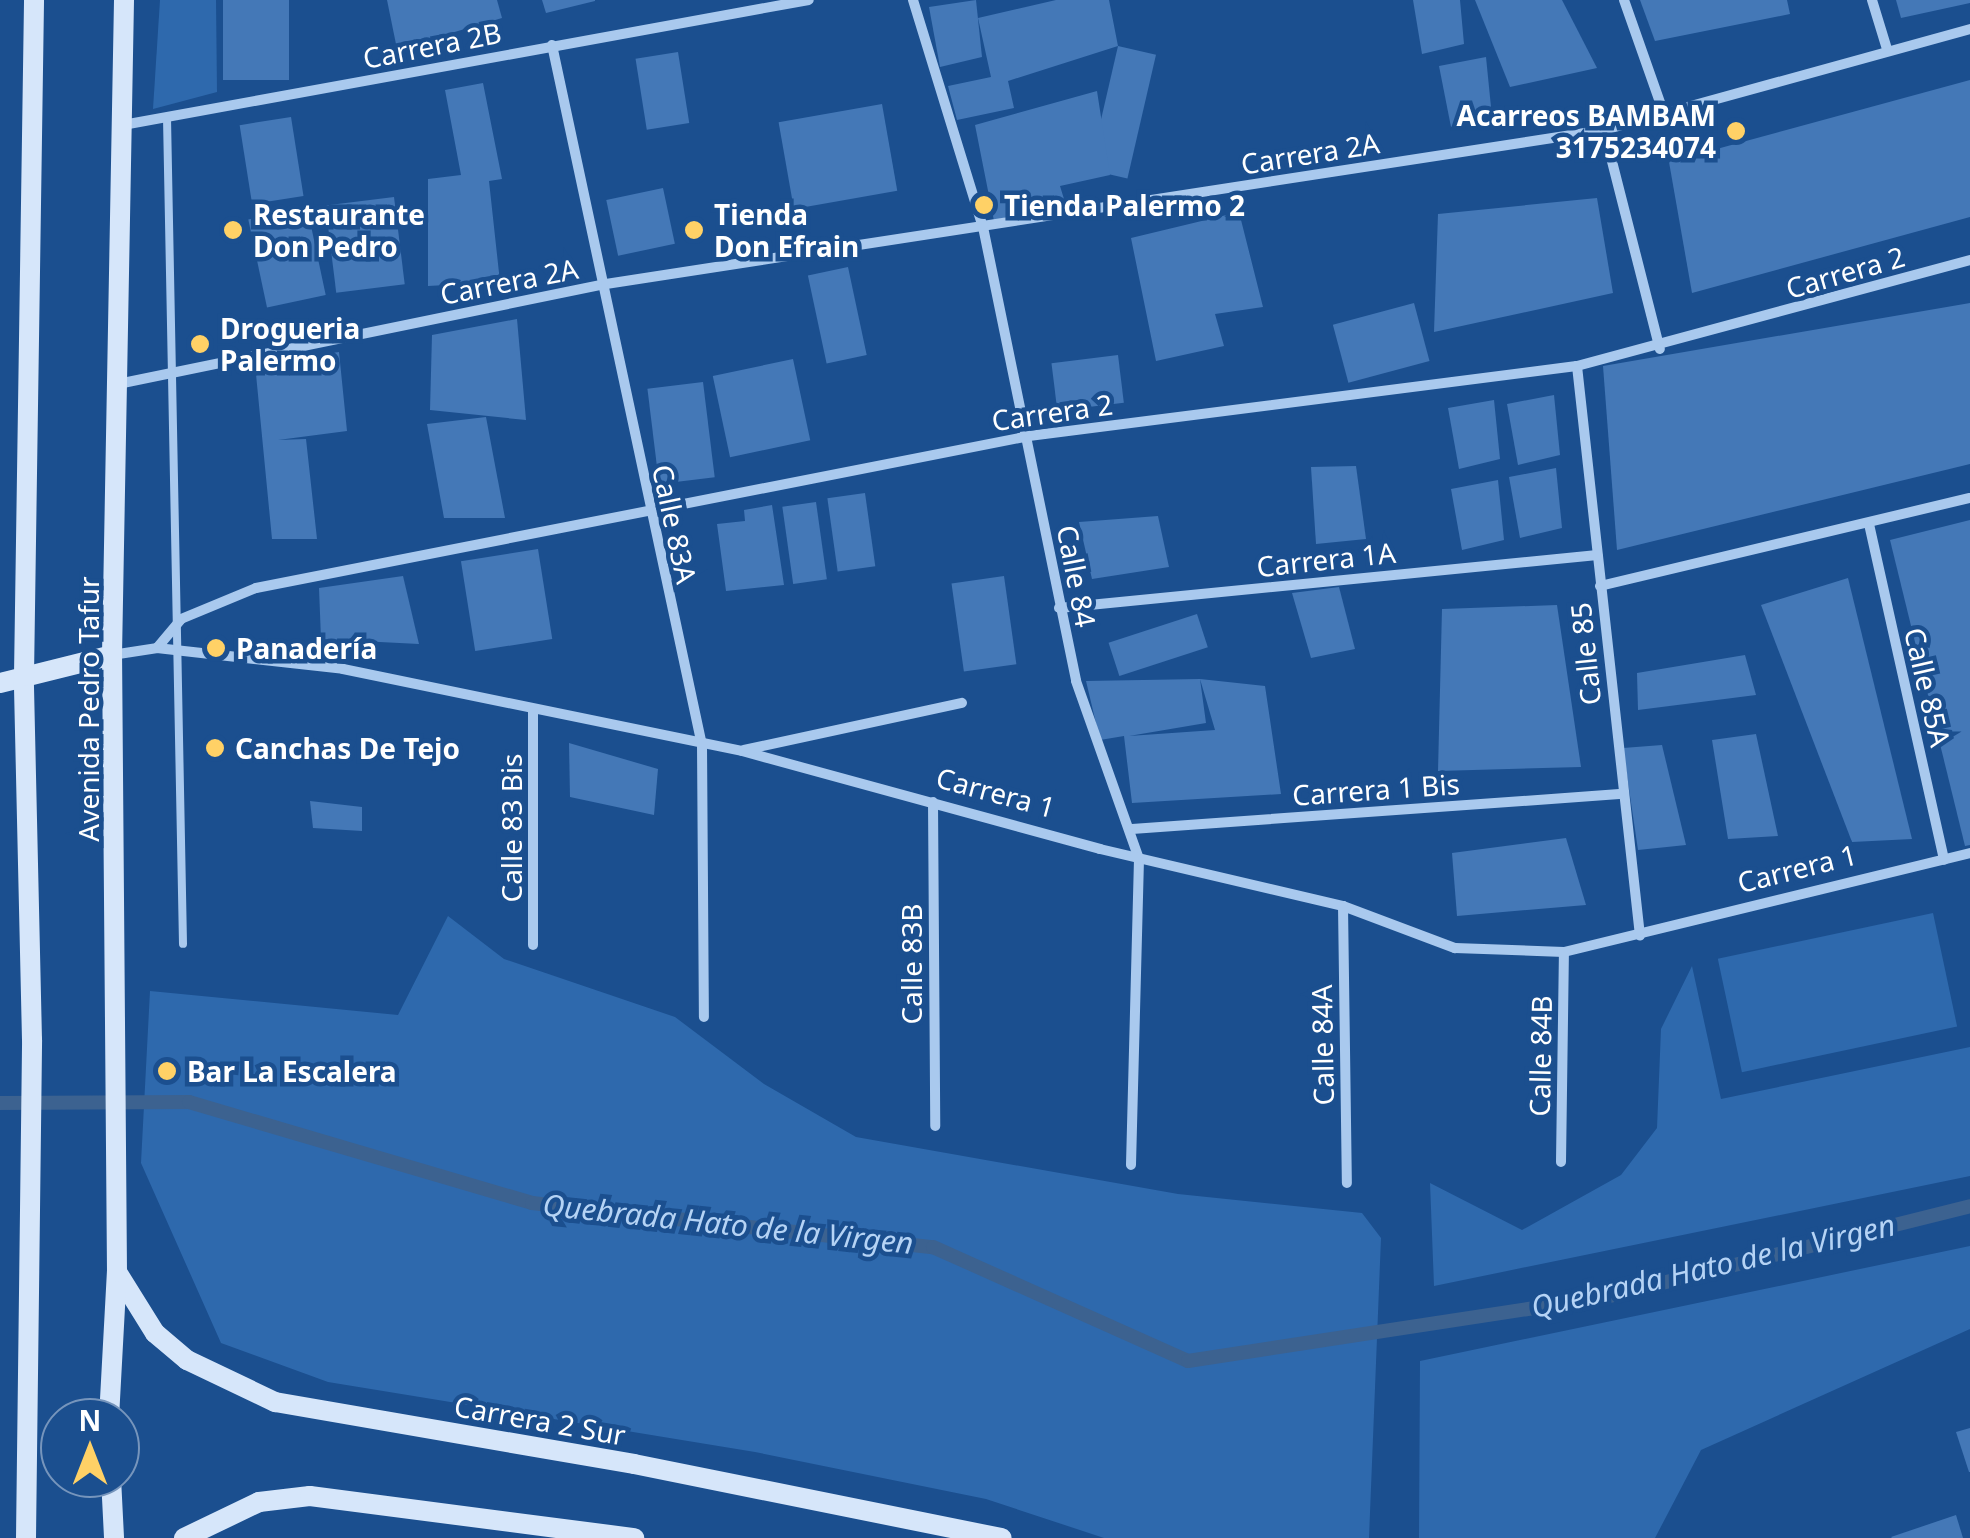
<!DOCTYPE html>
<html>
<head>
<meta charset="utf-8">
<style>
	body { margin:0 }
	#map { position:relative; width:1970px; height:1538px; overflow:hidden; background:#1b4f8f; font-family:"Noto Sans",sans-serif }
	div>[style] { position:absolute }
	.green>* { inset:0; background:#2e69ad; transform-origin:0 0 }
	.stream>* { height:14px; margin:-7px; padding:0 7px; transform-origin:7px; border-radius:7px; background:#3c6290 }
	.building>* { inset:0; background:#4478b7; transform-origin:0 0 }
	.lane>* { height:8px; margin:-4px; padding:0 4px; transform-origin:4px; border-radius:4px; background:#a9c9ee }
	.street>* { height:10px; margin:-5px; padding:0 5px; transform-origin:5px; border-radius:5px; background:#a9c9ee }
	.secondary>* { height:20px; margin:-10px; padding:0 10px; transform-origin:10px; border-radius:10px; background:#d6e6fa }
	.dots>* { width:28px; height:28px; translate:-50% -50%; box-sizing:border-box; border:5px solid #1b4f8f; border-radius:50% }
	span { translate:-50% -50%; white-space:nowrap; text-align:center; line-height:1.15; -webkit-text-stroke:9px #1b4f8f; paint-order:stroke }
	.street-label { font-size:28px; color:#fff }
	.poi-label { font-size:28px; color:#fff; font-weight:700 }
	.right { translate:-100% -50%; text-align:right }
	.left { translate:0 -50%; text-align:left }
	.water-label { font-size:30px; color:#b5d3f5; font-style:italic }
	.north { position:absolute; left:40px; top:1398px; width:100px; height:100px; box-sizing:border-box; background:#1b4f8f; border:2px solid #7695bc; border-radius:50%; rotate:0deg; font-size:28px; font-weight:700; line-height:40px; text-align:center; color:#fff }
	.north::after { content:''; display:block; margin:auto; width:35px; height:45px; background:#ffd166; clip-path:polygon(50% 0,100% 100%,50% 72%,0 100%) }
</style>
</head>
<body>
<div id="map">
	<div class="green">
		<div style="clip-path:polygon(160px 0,216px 0,217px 92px,153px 109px)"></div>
		<div style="left:1933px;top:913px;width:116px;height:220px;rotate:78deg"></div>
		<div style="clip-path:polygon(448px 916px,504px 959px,675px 1017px,764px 1084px,856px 1137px,1178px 1194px,1362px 1213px,1381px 1238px,1369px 1538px,1104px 1538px,986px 1499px,755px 1452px,328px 1382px,221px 1343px,141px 1163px,150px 991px,398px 1015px)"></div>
		<div style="clip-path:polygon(1692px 966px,1721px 1099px,1970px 1047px,1970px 1176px,1434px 1286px,1430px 1183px,1522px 1230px,1621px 1175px,1657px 1128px,1661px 1029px)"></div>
		<div style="clip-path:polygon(1970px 1246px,1970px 1329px,1701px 1450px,1655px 1538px,1419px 1538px,1420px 1361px)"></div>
	</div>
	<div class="stream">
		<div style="left:0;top:1103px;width:189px;rotate:-0.3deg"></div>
		<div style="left:189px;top:1102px;width:358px;rotate:16.4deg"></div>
		<div style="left:532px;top:1203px;width:403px;rotate:6.3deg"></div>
		<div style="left:933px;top:1247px;width:279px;rotate:24.1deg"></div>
		<div style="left:1188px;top:1361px;width:419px;rotate:-8.7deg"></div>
		<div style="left:1602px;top:1298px;width:379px;rotate:-14deg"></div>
	</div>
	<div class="building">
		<div style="left:223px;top:0;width:66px;height:80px"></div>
		<div style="clip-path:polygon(387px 0,497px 0,502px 18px,397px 49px)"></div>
		<div style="clip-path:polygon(542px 0,595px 0,595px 1px,546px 13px)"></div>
		<div style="clip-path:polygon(976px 0,982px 57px,940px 67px,929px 7px)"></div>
		<div style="clip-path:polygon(1056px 0,1109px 0,1118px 46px,1008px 81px,1014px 108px,957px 120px,948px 86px,991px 77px,978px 18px)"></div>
		<div style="clip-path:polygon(1413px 0,1460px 0,1464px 44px,1422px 54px)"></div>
		<div style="clip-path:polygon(1475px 0,1562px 0,1597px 68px,1510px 87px)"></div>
		<div style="clip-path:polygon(1640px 0,1787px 0,1790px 14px,1655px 41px)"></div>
		<div style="clip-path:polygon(1896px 0,1970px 0,1970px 3px,1901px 18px)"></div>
		<div style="left:1118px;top:46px;width:39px;height:127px;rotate:13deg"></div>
		<div style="left:678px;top:52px;width:72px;height:43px;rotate:81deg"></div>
		<div style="clip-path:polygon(1486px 57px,1492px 117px,1451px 127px,1439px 66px)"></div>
		<div style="clip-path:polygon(1970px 80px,1970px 217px,1692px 293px,1669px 162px)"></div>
		<div style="clip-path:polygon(483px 83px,502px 179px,489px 181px,500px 282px,428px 286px,428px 179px,461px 175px,445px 90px)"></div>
		<div style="clip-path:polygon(1097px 91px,1110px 175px,1060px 186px,1064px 199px,994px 221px,975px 125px)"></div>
		<div style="left:882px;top:104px;width:88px;height:105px;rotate:80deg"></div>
		<div style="left:291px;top:117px;width:80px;height:52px;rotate:81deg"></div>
		<div style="left:663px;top:188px;width:57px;height:58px;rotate:78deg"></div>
		<div style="left:394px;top:197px;width:88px;height:69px;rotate:83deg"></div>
		<div style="clip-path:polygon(1597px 198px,1613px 293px,1434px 332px,1438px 214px)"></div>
		<div style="left:307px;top:207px;width:90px;height:60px;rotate:78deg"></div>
		<div style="clip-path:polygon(1239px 212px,1263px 307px,1215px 314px,1224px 346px,1156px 361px,1131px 238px)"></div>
		<div style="left:848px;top:267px;width:90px;height:41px;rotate:78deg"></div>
		<div style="left:1414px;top:303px;width:60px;height:84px;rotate:75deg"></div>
		<div style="clip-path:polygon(1970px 303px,1970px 464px,1617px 550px,1603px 366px)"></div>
		<div style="clip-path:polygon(517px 319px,526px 420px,430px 410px,432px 335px)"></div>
		<div style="clip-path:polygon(339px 352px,347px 431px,278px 440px,306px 439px,317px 539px,272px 539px,255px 364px)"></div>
		<div style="left:1118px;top:355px;width:48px;height:67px;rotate:83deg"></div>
		<div style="left:793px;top:359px;width:83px;height:82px;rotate:78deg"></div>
		<div style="left:703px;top:382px;width:96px;height:56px;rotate:83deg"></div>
		<div style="clip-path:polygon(1554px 395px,1560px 455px,1518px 465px,1507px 404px)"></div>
		<div style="clip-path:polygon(1494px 400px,1500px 459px,1459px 469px,1448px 408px)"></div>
		<div style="clip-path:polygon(486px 417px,505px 518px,444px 518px,427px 424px)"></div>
		<div style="clip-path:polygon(1356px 466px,1366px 539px,1316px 544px,1311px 467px)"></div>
		<div style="clip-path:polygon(1556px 468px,1562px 528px,1520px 538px,1509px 477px)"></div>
		<div style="clip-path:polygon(1498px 480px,1504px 540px,1462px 550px,1451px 489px)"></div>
		<div style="left:865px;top:493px;width:74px;height:38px;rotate:82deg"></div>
		<div style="left:816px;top:502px;width:78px;height:34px;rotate:82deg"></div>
		<div style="clip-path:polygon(772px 505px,784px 585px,726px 591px,717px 524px,745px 521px,744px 510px)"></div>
		<div style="clip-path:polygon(1158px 516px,1169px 567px,1092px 579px,1079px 522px)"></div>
		<div style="clip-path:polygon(1970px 520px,1970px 845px,1965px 846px,1890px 540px)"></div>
		<div style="left:538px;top:549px;width:91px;height:78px;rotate:81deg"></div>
		<div style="clip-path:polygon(403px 576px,419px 644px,321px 639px,319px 588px)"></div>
		<div style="left:1004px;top:576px;width:89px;height:53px;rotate:82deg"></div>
		<div style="clip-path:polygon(1848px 578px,1912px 839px,1852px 842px,1761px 605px)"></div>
		<div style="clip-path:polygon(1339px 587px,1355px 649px,1311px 658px,1292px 593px)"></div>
		<div style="clip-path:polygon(1557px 605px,1581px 767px,1438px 771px,1442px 609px)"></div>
		<div style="left:1197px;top:614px;width:35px;height:93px;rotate:72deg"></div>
		<div style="clip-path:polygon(1745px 655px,1756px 695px,1638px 710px,1637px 673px)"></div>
		<div style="clip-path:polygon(1200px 679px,1265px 686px,1281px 794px,1132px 803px,1124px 736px,1100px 740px,1086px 681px,1200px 679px,1206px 723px,1129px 736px,1215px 730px)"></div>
		<div style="clip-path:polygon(1756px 734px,1778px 836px,1728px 839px,1712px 740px)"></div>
		<div style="clip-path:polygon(569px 743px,658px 769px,654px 815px,570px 797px)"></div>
		<div style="clip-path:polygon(1662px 745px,1686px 845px,1638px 850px,1623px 748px)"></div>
		<div style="clip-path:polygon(310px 801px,362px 807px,362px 831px,313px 828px)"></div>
		<div style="clip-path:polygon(1566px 838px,1586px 905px,1457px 916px,1452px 853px)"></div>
		<div style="clip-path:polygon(1970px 1428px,1970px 1472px,1969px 1472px,1956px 1432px)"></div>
		<div style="clip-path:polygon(1956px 1515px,1963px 1538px,1892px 1538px,1891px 1537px)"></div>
	</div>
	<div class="lane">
		<div style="left:167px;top:118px;width:826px;rotate:88.89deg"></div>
	</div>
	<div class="street">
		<div style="left:913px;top:0;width:238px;rotate:72.9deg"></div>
		<div style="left:983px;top:227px;width:463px;rotate:78.4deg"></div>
		<div style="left:1076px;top:681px;width:189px;rotate:70.5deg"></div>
		<div style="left:1139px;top:859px;width:306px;rotate:91.5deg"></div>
		<div style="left:1624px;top:0;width:118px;rotate:70.6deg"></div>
		<div style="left:1872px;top:0;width:51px;rotate:73deg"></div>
		<div style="left:552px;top:45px;width:716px;rotate:77.91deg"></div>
		<div style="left:702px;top:745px;width:272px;rotate:89.6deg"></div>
		<div style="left:123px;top:125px;width:697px;rotate:-10.33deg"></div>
		<div style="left:1604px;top:130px;width:226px;rotate:75.7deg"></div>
		<div style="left:1577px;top:366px;width:573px;rotate:83.69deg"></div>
		<div style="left:118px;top:384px;width:498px;rotate:-11.6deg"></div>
		<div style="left:606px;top:284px;width:1010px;rotate:-8.77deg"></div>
		<div style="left:1604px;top:130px;width:380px;rotate:-15.4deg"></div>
		<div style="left:1869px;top:524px;width:344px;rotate:77.4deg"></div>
		<div style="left:1600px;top:586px;width:380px;rotate:-13.4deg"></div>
		<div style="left:1059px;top:608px;width:541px;rotate:-5.63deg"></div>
		<div style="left:157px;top:648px;width:38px;rotate:-50deg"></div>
		<div style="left:181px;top:619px;width:81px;rotate:-22.5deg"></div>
		<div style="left:256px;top:588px;width:788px;rotate:-11.12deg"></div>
		<div style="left:1029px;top:436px;width:552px;rotate:-7.28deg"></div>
		<div style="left:1577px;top:366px;width:407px;rotate:-15.1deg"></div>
		<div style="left:112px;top:655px;width:46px;rotate:-8.8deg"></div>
		<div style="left:157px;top:648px;width:187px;rotate:6.4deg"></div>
		<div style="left:343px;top:669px;width:407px;rotate:11.6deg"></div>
		<div style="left:742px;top:751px;width:371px;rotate:15.3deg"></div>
		<div style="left:1100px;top:849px;width:250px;rotate:13.2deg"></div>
		<div style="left:1343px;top:906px;width:120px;rotate:20.6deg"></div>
		<div style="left:1455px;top:948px;width:109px;rotate:2.1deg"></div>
		<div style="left:1564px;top:952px;width:418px;rotate:-13.7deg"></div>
		<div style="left:533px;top:710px;width:235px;rotate:90deg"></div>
		<div style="left:744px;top:750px;width:223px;rotate:-12.2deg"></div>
		<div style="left:933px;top:802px;width:324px;rotate:89.6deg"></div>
		<div style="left:1132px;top:829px;width:492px;rotate:-4.1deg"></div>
		<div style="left:1343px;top:906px;width:277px;rotate:89.2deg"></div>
		<div style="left:1561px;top:1162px;width:210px;rotate:-89.2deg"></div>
	</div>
	<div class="secondary">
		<div style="left:0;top:683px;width:115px;rotate:-14deg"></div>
		<div style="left:117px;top:1272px;width:72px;rotate:58.1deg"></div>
		<div style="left:155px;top:1333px;width:42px;rotate:40.2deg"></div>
		<div style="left:187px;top:1360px;width:98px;rotate:25.5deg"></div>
		<div style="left:275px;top:1402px;width:364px;rotate:9.8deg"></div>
		<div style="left:634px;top:1464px;width:375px;rotate:11.4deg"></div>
		<div style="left:109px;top:1418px;width:146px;rotate:-86.9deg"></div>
		<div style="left:117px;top:1272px;width:617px;rotate:-90.46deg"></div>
		<div style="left:112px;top:655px;width:655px;rotate:-88.95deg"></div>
		<div style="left:111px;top:1478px;width:60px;rotate:87.1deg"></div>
		<div style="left:26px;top:1538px;width:498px;rotate:-89.3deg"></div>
		<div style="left:32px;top:1040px;width:364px;rotate:-91.3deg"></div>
		<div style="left:24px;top:676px;width:676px;rotate:-89.15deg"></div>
		<div style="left:184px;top:1538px;width:83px;rotate:-25.6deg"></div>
		<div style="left:259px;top:1502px;width:51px;rotate:-6.7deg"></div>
		<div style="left:310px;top:1496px;width:327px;rotate:7.4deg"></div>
	</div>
	<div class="dots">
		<div style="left:1736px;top:131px;background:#ffd166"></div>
		<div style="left:984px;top:205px;background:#ffd166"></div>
		<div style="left:233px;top:230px;background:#ffd166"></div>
		<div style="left:694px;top:230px;background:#ffd166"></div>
		<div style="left:200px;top:344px;background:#ffd166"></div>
		<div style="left:216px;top:648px;background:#ffd166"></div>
		<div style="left:215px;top:748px;background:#ffd166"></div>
		<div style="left:167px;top:1071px;background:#ffd166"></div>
	</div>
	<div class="street-label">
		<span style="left:432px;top:45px;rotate:-11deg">Carrera 2B</span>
		<span style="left:1310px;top:153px;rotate:-9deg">Carrera 2A</span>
		<span style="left:1845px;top:272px;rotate:-16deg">Carrera 2</span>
		<span style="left:509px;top:281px;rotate:-11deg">Carrera 2A</span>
		<span style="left:1052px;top:412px;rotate:-8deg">Carrera 2</span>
		<span style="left:675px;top:524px;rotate:78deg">Calle 83A</span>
		<span style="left:1326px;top:559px;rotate:-6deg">Carrera 1A</span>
		<span style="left:1077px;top:576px;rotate:79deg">Calle 84</span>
		<span style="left:1585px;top:654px;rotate:-96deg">Calle 85</span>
		<span style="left:1928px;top:687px;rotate:77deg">Calle 85A</span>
		<span style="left:88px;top:709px;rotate:-90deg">Avenida Pedro Tafur</span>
		<span style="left:1376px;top:789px;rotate:-4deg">Carrera 1 Bis</span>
		<span style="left:996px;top:792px;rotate:15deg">Carrera 1</span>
		<span style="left:511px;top:828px;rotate:-90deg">Calle 83 Bis</span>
		<span style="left:1797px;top:868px;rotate:-14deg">Carrera 1</span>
		<span style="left:911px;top:964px;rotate:-90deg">Calle 83B</span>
		<span style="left:1322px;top:1045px;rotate:-91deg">Calle 84A</span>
		<span style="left:1540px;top:1056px;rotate:-89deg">Calle 84B</span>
		<span style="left:540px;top:1420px;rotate:10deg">Carrera 2 Sur</span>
	</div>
	<div class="poi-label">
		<span class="right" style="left:1716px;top:131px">Acarreos BAMBAM<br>3175234074</span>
		<span class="left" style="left:1004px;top:205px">Tienda Palermo 2</span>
		<span class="left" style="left:253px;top:230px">Restaurante<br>Don Pedro</span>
		<span class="left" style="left:714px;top:230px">Tienda<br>Don Efrain</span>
		<span class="left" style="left:220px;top:344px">Drogueria<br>Palermo</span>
		<span class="left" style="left:236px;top:648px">Panadería</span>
		<span class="left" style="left:235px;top:748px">Canchas De Tejo</span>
		<span class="left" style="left:187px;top:1071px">Bar La Escalera</span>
	</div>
	<div class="water-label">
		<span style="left:728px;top:1224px;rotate:6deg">Quebrada Hato de la Virgen</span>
		<span style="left:1713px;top:1266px;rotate:-13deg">Quebrada Hato de la Virgen</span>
	</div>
	<div class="north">N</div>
</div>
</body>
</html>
